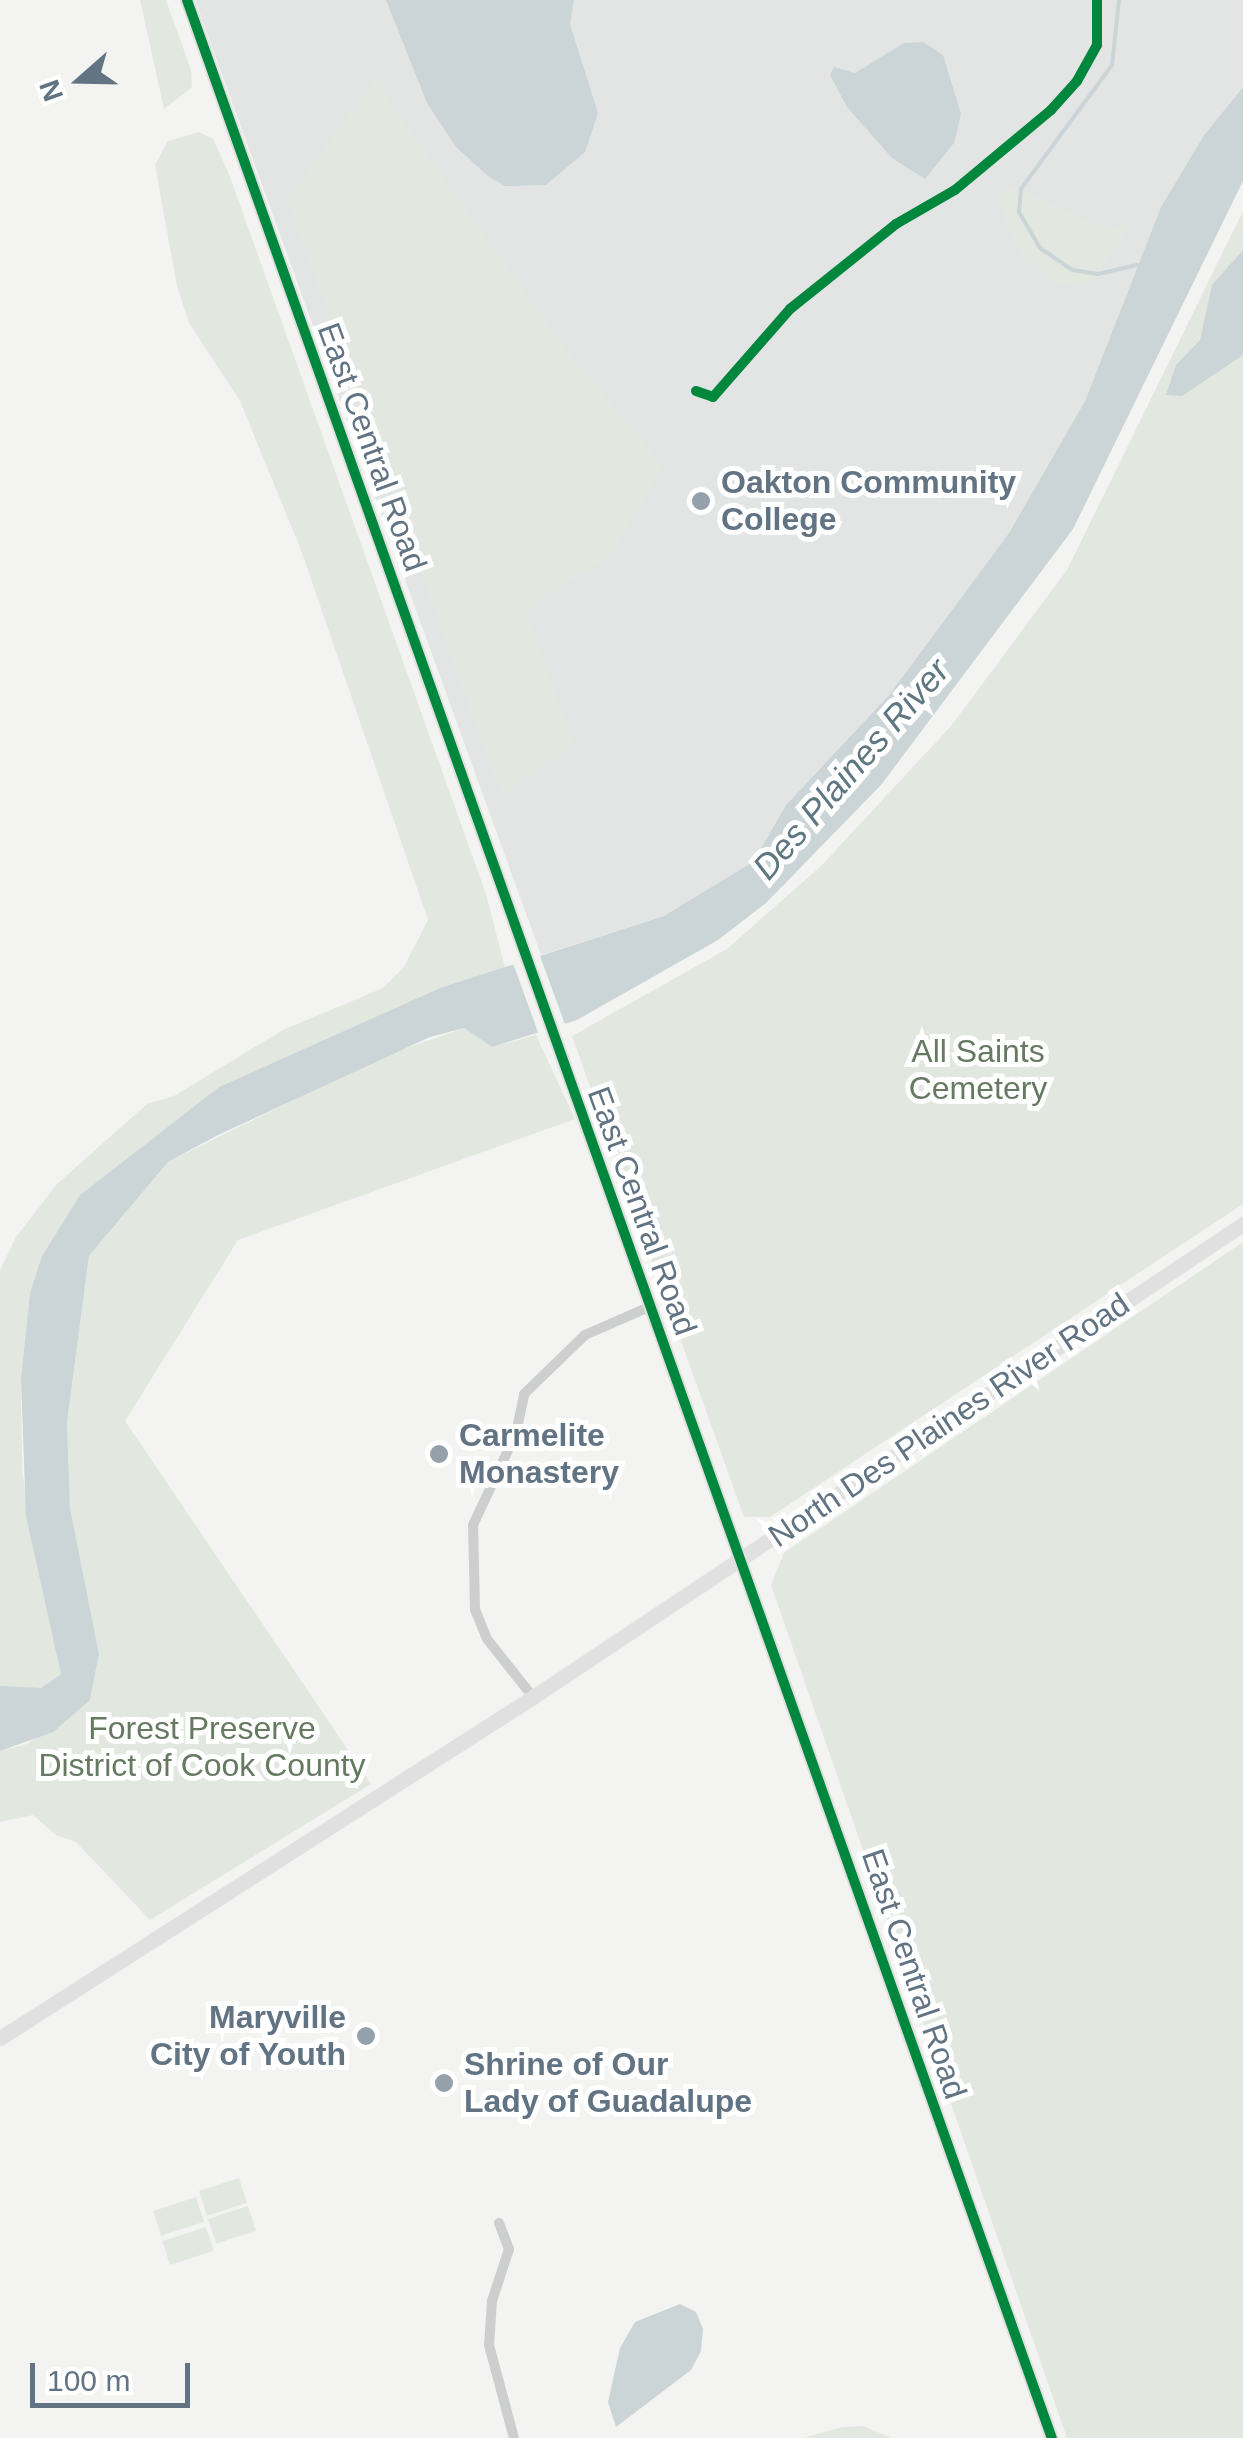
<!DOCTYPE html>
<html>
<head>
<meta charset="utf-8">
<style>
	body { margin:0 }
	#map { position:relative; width:1243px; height:2438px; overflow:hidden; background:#f3f4f1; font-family:Helvetica,sans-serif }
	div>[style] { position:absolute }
	.built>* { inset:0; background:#e3e5e4 }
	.green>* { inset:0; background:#e2e7df; transform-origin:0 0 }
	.water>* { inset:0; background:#cbd4d6 }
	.pier>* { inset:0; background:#f3f4f1; transform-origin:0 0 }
	.stream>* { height:4px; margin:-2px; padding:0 2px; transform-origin:2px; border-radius:2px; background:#cbd4d6 }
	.street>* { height:10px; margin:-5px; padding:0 5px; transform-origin:5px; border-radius:5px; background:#cdcece }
	.secondary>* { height:14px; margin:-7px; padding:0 7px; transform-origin:7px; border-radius:7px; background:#e0e0e1 }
	.primary>* { height:15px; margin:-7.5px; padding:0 7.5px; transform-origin:7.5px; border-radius:7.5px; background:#e0e0e1 }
	.cycleway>* { height:10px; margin:-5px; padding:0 5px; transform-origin:5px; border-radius:5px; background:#00873e }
	.dots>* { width:28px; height:28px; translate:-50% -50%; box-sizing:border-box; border:5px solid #fff; border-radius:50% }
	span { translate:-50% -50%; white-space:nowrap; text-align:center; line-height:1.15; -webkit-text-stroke:10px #fff; paint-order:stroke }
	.street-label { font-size:32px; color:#627483 }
	.poi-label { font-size:32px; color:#627483; font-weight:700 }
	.left { translate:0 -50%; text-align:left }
	.right { translate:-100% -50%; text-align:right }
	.park-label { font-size:32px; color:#667961 }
	.water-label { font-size:35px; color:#5e7780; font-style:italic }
	.north { position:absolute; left:30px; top:30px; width:100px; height:100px; -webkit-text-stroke:8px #fff; paint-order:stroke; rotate:250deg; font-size:28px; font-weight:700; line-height:40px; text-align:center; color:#627483 }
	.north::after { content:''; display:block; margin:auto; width:35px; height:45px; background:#627483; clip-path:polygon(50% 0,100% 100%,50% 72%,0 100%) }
	.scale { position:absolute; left:30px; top:2363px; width:160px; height:45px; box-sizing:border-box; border:5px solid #627483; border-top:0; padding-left:12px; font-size:30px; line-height:35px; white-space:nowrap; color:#627483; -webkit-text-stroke:8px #fff; paint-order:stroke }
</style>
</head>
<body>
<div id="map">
	<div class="built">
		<div style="clip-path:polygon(195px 0,1243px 0,1243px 87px,1204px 135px,1161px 207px,1085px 401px,1009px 533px,889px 695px,786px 805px,753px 862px,718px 888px,664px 916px,541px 955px)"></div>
	</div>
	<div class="green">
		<div style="clip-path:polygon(140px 0,166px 0,191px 70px,192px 87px,164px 109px)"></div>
		<div style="clip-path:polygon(374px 80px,563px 346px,663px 466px,611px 554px,525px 611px,574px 745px,501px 796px,287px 200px)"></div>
		<div style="clip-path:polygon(199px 132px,213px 139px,229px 174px,486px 894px,505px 968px,440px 988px,219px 1087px,80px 1195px,42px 1256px,30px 1293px,21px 1378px,22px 1472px,61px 1674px,41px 1688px,13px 1689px,0 1686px,0 1270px,16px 1237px,57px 1184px,147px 1104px,174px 1096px,283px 1030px,383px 988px,404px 967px,428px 920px,301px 550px,240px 401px,189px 323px,177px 286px,155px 165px,168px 141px)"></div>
		<div style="clip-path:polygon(1005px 189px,1021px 189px,1097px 226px,1130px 227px,1089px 287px,1058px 284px,1025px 259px,1005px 224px,999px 195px)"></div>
		<div style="clip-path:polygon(1243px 211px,1243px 1204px,770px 1517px,744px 1517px,572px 1036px,727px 949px,821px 866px,951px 726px,1067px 570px)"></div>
		<div style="clip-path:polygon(464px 1028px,492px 1047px,536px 1035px,575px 1119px,238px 1240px,125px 1421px,371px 1784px,150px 1920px,76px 1842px,56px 1835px,33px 1815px,0 1822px,0 1751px,27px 1744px,90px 1700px,99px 1654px,70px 1508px,67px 1422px,89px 1256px,168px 1162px,376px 1059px)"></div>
		<div style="clip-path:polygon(1243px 1242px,1243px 2438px,1067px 2438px,771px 1585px,784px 1553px)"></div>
		<div style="left:239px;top:2178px;width:26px;height:42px;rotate:72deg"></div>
		<div style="left:196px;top:2197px;width:26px;height:45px;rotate:72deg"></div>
		<div style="left:248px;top:2206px;width:26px;height:42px;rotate:72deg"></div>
		<div style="left:206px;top:2227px;width:25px;height:46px;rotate:72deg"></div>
		<div style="clip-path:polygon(863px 2426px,892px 2438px,803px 2438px,842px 2427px)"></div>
	</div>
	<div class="water">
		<div style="clip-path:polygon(386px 0,574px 0,570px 24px,598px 113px,585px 152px,546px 185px,505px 186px,488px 176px,456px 147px,427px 103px)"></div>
		<div style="clip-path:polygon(923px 42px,943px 55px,961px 114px,954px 143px,925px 179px,892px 158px,847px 107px,830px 75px,834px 67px,855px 73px,904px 43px)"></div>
		<div style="clip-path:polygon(1243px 87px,1243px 181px,1073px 529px,881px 785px,766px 903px,718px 940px,577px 1020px,492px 1047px,464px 1028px,430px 1037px,218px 1135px,168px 1162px,89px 1256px,67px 1422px,70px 1508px,99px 1654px,90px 1700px,53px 1732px,0 1751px,0 1686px,41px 1688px,61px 1674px,26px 1516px,21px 1378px,30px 1293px,42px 1256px,80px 1195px,219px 1087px,440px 988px,664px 916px,753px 862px,786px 805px,889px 695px,1009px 533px,1085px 401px,1161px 207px,1204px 135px)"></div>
		<div style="clip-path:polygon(1243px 250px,1243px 355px,1182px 396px,1166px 395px,1176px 365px,1200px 340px,1212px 285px)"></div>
		<div style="clip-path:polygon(680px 2304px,696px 2312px,703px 2329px,701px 2351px,691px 2370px,616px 2427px,608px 2402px,620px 2348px,635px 2322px)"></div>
	</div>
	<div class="pier">
		<div style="left:539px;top:953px;width:80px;height:28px;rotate:70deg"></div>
	</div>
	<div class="stream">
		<div style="left:1119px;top:0;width:65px;rotate:96.1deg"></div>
		<div style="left:1112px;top:65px;width:154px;rotate:126.3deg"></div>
		<div style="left:1021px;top:189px;width:23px;rotate:95deg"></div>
		<div style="left:1019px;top:212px;width:42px;rotate:59.7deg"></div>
		<div style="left:1040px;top:248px;width:40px;rotate:34deg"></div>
		<div style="left:1073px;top:270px;width:25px;rotate:9deg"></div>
		<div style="left:1098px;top:274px;width:40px;rotate:-13deg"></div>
	</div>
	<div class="street">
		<div style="left:696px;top:391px;width:18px;rotate:19deg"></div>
		<div style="left:713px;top:397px;width:117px;rotate:-48.8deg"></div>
		<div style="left:790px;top:309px;width:136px;rotate:-38.7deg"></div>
		<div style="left:896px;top:224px;width:68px;rotate:-30deg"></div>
		<div style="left:955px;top:190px;width:125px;rotate:-39.8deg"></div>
		<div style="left:1051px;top:110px;width:39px;rotate:-48deg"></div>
		<div style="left:1077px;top:81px;width:41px;rotate:-60.9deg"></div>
		<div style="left:1097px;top:45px;width:45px;rotate:-90deg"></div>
		<div style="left:533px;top:1697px;width:74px;rotate:-128.4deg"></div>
		<div style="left:487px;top:1639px;width:31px;rotate:-112deg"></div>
		<div style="left:475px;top:1610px;width:85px;rotate:-91.3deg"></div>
		<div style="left:473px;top:1525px;width:102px;rotate:-64.9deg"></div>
		<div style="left:516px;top:1433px;width:40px;rotate:-78deg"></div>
		<div style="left:524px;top:1394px;width:85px;rotate:-44deg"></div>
		<div style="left:585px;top:1335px;width:72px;rotate:-23.7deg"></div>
		<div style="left:499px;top:2223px;width:28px;rotate:69deg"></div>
		<div style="left:509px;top:2249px;width:55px;rotate:108.1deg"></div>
		<div style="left:492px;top:2301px;width:44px;rotate:93.9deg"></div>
		<div style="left:489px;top:2345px;width:96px;rotate:75deg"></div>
	</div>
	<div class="secondary">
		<div style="left:187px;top:0;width:2587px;rotate:70.47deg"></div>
	</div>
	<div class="primary">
		<div style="left:0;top:2038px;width:633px;rotate:-32.61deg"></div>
		<div style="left:533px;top:1697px;width:853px;rotate:-33.67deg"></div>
	</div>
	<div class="cycleway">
		<div style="left:187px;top:0;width:2587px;rotate:70.47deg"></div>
		<div style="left:696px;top:391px;width:18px;rotate:19deg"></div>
		<div style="left:713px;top:397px;width:117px;rotate:-48.8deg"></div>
		<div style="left:790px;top:309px;width:136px;rotate:-38.7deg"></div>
		<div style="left:896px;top:224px;width:68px;rotate:-30deg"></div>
		<div style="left:955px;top:190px;width:125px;rotate:-39.8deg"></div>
		<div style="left:1051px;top:110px;width:39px;rotate:-48deg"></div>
		<div style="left:1077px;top:81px;width:41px;rotate:-60.9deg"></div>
		<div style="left:1097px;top:45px;width:45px;rotate:-90deg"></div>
	</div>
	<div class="dots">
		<div style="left:701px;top:501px;background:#95a1aa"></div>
		<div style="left:439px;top:1454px;background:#95a1aa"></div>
		<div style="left:366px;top:2036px;background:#95a1aa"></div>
		<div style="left:444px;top:2083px;background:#95a1aa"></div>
	</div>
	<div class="street-label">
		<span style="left:372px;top:447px;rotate:70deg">East Central Road</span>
		<span style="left:642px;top:1211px;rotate:70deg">East Central Road</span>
		<span style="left:949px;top:1420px;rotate:-34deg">North Des Plaines River Road</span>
		<span style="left:914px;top:1974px;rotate:71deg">East Central Road</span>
	</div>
	<div class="poi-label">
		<span class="left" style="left:721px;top:501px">Oakton Community<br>College</span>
		<span class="left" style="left:459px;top:1454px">Carmelite<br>Monastery</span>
		<span class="right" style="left:346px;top:2036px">Maryville<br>City of Youth</span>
		<span class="left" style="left:464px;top:2083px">Shrine of Our<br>Lady of Guadalupe</span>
	</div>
	<div class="park-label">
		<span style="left:978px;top:1070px">All Saints<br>Cemetery</span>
		<span style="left:202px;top:1747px">Forest Preserve<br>District of Cook County</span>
	</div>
	<div class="water-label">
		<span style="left:851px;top:769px;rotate:-49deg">Des Plaines River</span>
	</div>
	<div class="north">N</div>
	<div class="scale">100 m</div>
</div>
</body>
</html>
